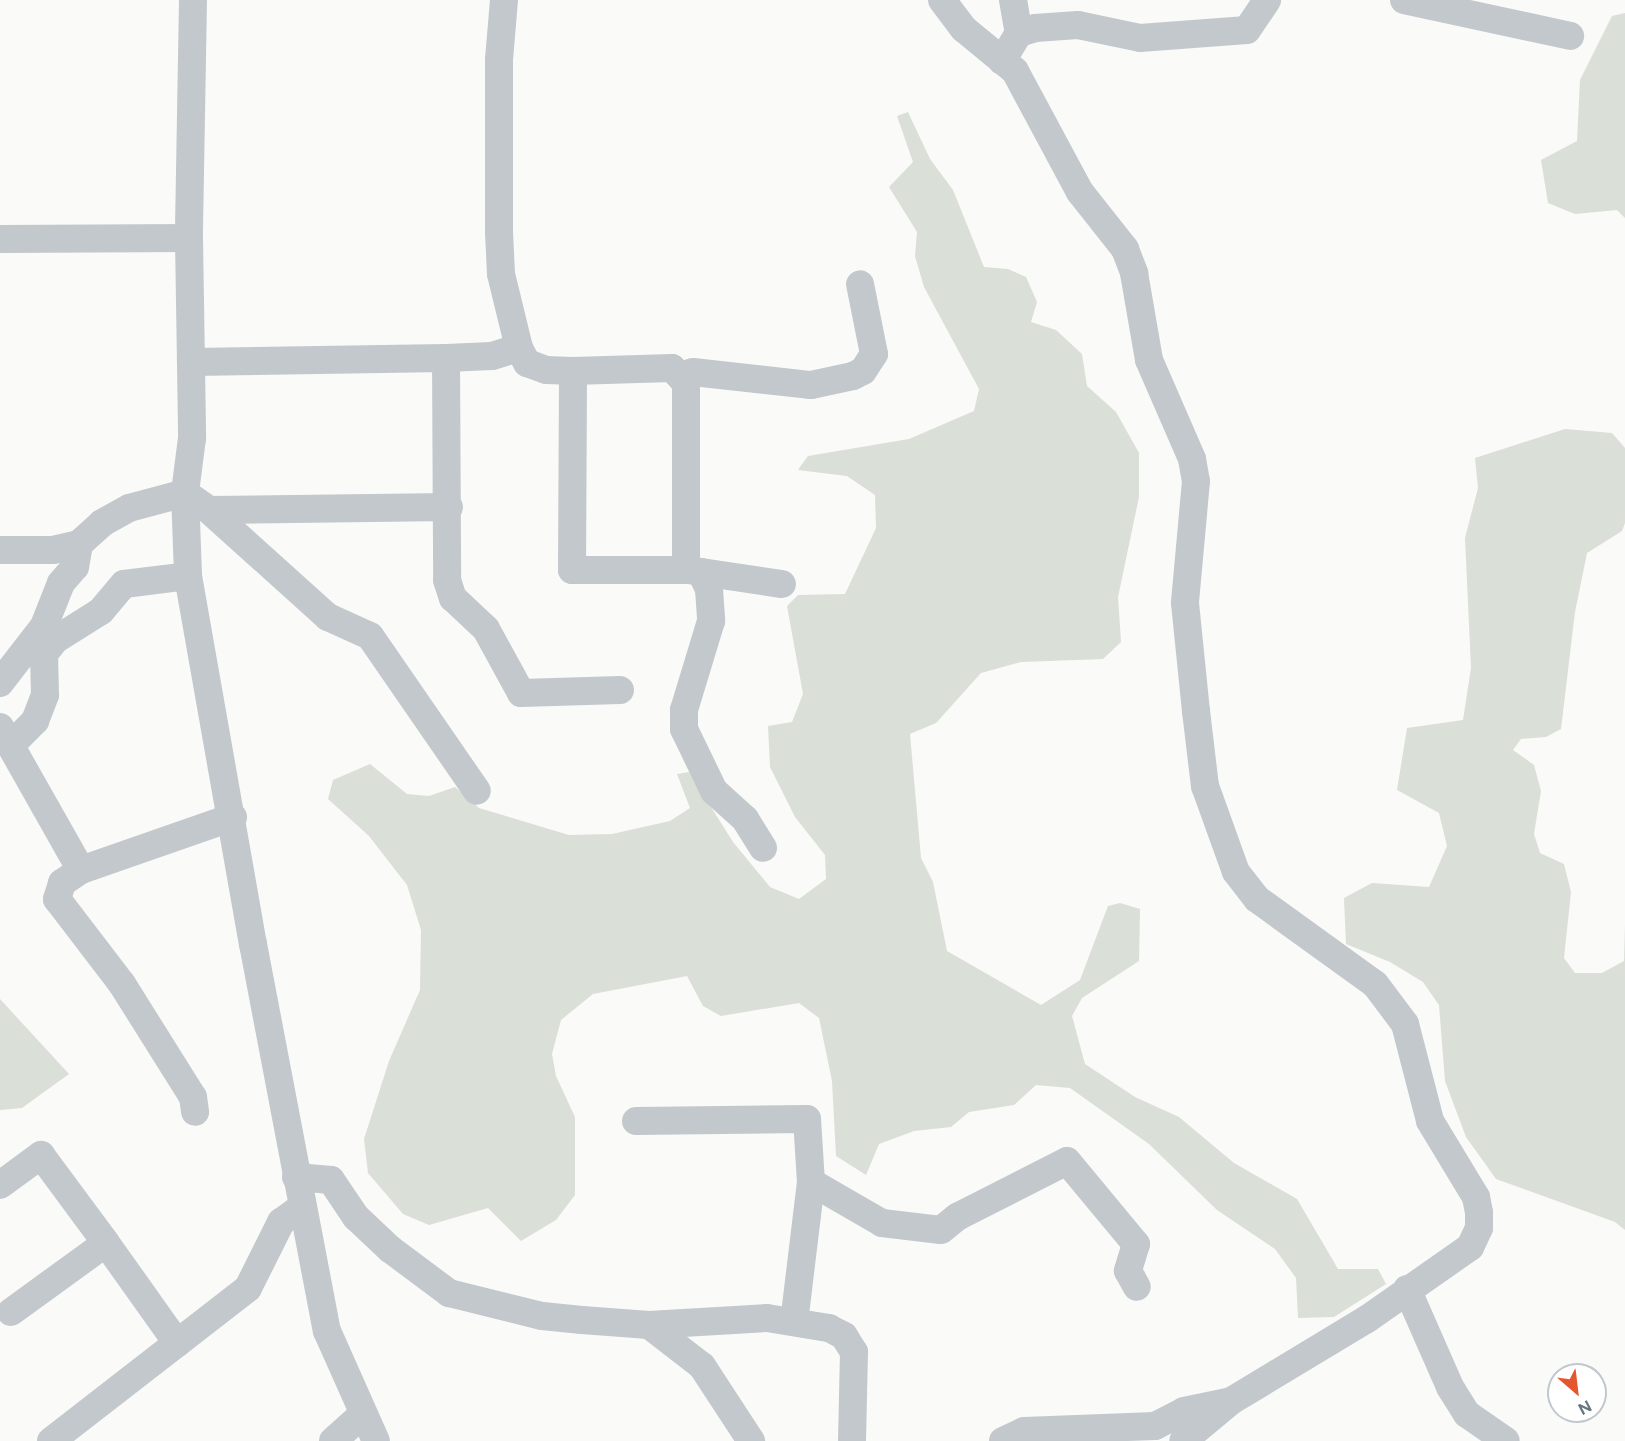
<!DOCTYPE html>
<html>
<head>
<meta charset="utf-8">
<style>
	body { margin:0 }
	#map { position:relative; width:1625px; height:1441px; overflow:hidden; background:#fafaf8; font-family:Figtree,sans-serif }
	div>[style] { position:absolute }
	.green>* { inset:0; background:#dadfd7 }
	.minor>* { height:28px; margin:-14px; padding:0 14px; transform-origin:14px; border-radius:14px; background:#c3c8cc }
	span { translate:-50% -50%; white-space:nowrap; text-align:center; line-height:1.15; -webkit-text-stroke:6px #fff; paint-order:stroke }
	.north { position:absolute; left:1547px; top:1363px; width:60px; height:60px; box-sizing:border-box; background:#fff; border:2px solid #c1c8cd; border-radius:50%; rotate:152deg; font-size:16px; font-weight:700; line-height:24px; text-align:center; color:#657683 }
	.north::after { content:''; display:block; margin:auto; width:21px; height:27px; background:#e4572e; clip-path:polygon(50% 0,100% 100%,50% 72%,0 100%) }
</style>
</head>
<body>
<div id="map">
	<div class="green">
		<div style="clip-path:polygon(1625px 13px,1625px 218px,1617px 210px,1575px 214px,1548px 203px,1541px 160px,1577px 141px,1580px 80px,1612px 16px)"></div>
		<div style="clip-path:polygon(908px 112px,930px 159px,953px 190px,984px 267px,1008px 269px,1026px 277px,1037px 302px,1031px 322px,1056px 330px,1082px 354px,1087px 386px,1116px 412px,1139px 453px,1139px 497px,1118px 597px,1121px 642px,1103px 659px,1021px 662px,981px 673px,936px 723px,910px 734px,921px 858px,933px 882px,947px 951px,1041px 1005px,1080px 980px,1108px 906px,1120px 903px,1140px 909px,1139px 961px,1082px 998px,1072px 1016px,1085px 1064px,1135px 1097px,1179px 1117px,1234px 1163px,1297px 1199px,1338px 1269px,1378px 1269px,1386px 1284px,1334px 1317px,1298px 1318px,1296px 1278px,1275px 1249px,1217px 1210px,1149px 1144px,1070px 1088px,1036px 1085px,1014px 1105px,969px 1112px,951px 1127px,914px 1131px,879px 1144px,866px 1175px,836px 1156px,832px 1081px,819px 1018px,799px 1003px,721px 1016px,703px 1006px,687px 976px,593px 994px,561px 1020px,552px 1054px,556px 1076px,575px 1117px,575px 1195px,556px 1220px,521px 1241px,488px 1208px,429px 1225px,403px 1214px,368px 1173px,364px 1139px,389px 1061px,420px 990px,421px 930px,407px 885px,369px 836px,328px 799px,333px 780px,370px 764px,407px 794px,429px 796px,455px 787px,479px 808px,569px 835px,612px 834px,670px 821px,690px 808px,677px 774px,689px 772px,733px 842px,770px 887px,799px 899px,826px 879px,825px 855px,795px 817px,770px 767px,768px 726px,792px 722px,803px 694px,787px 606px,798px 595px,845px 594px,876px 528px,875px 495px,847px 476px,798px 470px,808px 456px,909px 439px,974px 411px,979px 389px,924px 287px,915px 256px,917px 232px,889px 187px,913px 162px,897px 116px)"></div>
		<div style="clip-path:polygon(1565px 429px,1612px 433px,1625px 448px,1625px 523px,1622px 531px,1587px 553px,1575px 612px,1561px 729px,1546px 737px,1521px 739px,1513px 750px,1534px 765px,1541px 791px,1534px 834px,1540px 853px,1564px 864px,1571px 892px,1564px 958px,1575px 973px,1602px 973px,1624px 961px,1625px 924px,1625px 1230px,1615px 1222px,1496px 1179px,1466px 1137px,1445px 1081px,1439px 1005px,1423px 982px,1390px 962px,1346px 944px,1344px 898px,1372px 883px,1429px 887px,1447px 846px,1439px 813px,1397px 790px,1407px 728px,1463px 720px,1471px 668px,1465px 538px,1478px 488px,1475px 458px)"></div>
		<div style="clip-path:polygon(0 999px,69px 1074px,22px 1108px,0 1110px)"></div>
	</div>
	<div class="minor">
		<div style="left:193px;top:0;width:238px;rotate:91deg"></div>
		<div style="left:189px;top:238px;width:200px;rotate:89.1deg"></div>
		<div style="left:192px;top:438px;width:55px;rotate:97.3deg"></div>
		<div style="left:185px;top:493px;width:83px;rotate:87.9deg"></div>
		<div style="left:188px;top:576px;width:374px;rotate:80deg"></div>
		<div style="left:253px;top:944px;width:394px;rotate:79.2deg"></div>
		<div style="left:327px;top:1331px;width:120px;rotate:66deg"></div>
		<div style="left:504px;top:0;width:60px;rotate:94.8deg"></div>
		<div style="left:499px;top:60px;width:172px;rotate:90deg"></div>
		<div style="left:499px;top:232px;width:42px;rotate:87.3deg"></div>
		<div style="left:501px;top:274px;width:76px;rotate:76.3deg"></div>
		<div style="left:942px;top:0;width:36px;rotate:53deg"></div>
		<div style="left:964px;top:29px;width:66px;rotate:39.5deg"></div>
		<div style="left:1015px;top:71px;width:137px;rotate:61.8deg"></div>
		<div style="left:1080px;top:192px;width:73px;rotate:51.7deg"></div>
		<div style="left:1125px;top:249px;width:26px;rotate:69deg"></div>
		<div style="left:1134px;top:273px;width:88px;rotate:80.2deg"></div>
		<div style="left:1149px;top:360px;width:108px;rotate:66.5deg"></div>
		<div style="left:1192px;top:459px;width:22px;rotate:80deg"></div>
		<div style="left:1196px;top:481px;width:122px;rotate:95.2deg"></div>
		<div style="left:1185px;top:603px;width:109px;rotate:84.2deg"></div>
		<div style="left:1196px;top:711px;width:76px;rotate:83.2deg"></div>
		<div style="left:1205px;top:786px;width:91px;rotate:70.2deg"></div>
		<div style="left:1236px;top:872px;width:34px;rotate:52deg"></div>
		<div style="left:1257px;top:899px;width:145px;rotate:35.8deg"></div>
		<div style="left:1375px;top:984px;width:50px;rotate:53.1deg"></div>
		<div style="left:1405px;top:1024px;width:100px;rotate:75.5deg"></div>
		<div style="left:1430px;top:1121px;width:89px;rotate:58.8deg"></div>
		<div style="left:1476px;top:1197px;width:16px;rotate:79deg"></div>
		<div style="left:1479px;top:1213px;width:15px;rotate:90deg"></div>
		<div style="left:1479px;top:1228px;width:21px;rotate:115deg"></div>
		<div style="left:1470px;top:1247px;width:126px;rotate:145deg"></div>
		<div style="left:1367px;top:1319px;width:159px;rotate:148.9deg"></div>
		<div style="left:1231px;top:1401px;width:62px;rotate:140.2deg"></div>
		<div style="left:1013px;top:0;width:34px;rotate:80deg"></div>
		<div style="left:1404px;top:0;width:170px;rotate:12.2deg"></div>
		<div style="left:1002px;top:61px;width:33px;rotate:-59deg"></div>
		<div style="left:1019px;top:33px;width:17px;rotate:-17deg"></div>
		<div style="left:1035px;top:28px;width:43px;rotate:-4deg"></div>
		<div style="left:1078px;top:25px;width:63px;rotate:11.8deg"></div>
		<div style="left:1140px;top:38px;width:107px;rotate:-4.3deg"></div>
		<div style="left:1247px;top:30px;width:36px;rotate:-56deg"></div>
		<div style="left:0;top:239px;width:189px;rotate:-0.3deg"></div>
		<div style="left:446px;top:358px;width:222px;rotate:89.7deg"></div>
		<div style="left:447px;top:580px;width:19px;rotate:72deg"></div>
		<div style="left:453px;top:598px;width:45px;rotate:43.2deg"></div>
		<div style="left:486px;top:629px;width:73px;rotate:61.3deg"></div>
		<div style="left:521px;top:693px;width:99px;rotate:-1.7deg"></div>
		<div style="left:191px;top:362px;width:255px;rotate:-0.9deg"></div>
		<div style="left:446px;top:358px;width:46px;rotate:-2.5deg"></div>
		<div style="left:492px;top:356px;width:28px;rotate:-17deg"></div>
		<div style="left:519px;top:348px;width:17px;rotate:62deg"></div>
		<div style="left:527px;top:363px;width:20px;rotate:20deg"></div>
		<div style="left:546px;top:370px;width:27px;rotate:2deg"></div>
		<div style="left:672px;top:368px;width:21px;rotate:47deg"></div>
		<div style="left:686px;top:383px;width:187px;rotate:90deg"></div>
		<div style="left:686px;top:570px;width:114px;rotate:180deg"></div>
		<div style="left:572px;top:570px;width:199px;rotate:-89.7deg"></div>
		<div style="left:573px;top:371px;width:99px;rotate:-1.7deg"></div>
		<div style="left:682px;top:375px;width:11px;rotate:-15deg"></div>
		<div style="left:693px;top:372px;width:119px;rotate:6.3deg"></div>
		<div style="left:811px;top:385px;width:43px;rotate:-12.1deg"></div>
		<div style="left:853px;top:376px;width:11px;rotate:-27deg"></div>
		<div style="left:863px;top:371px;width:20px;rotate:-57deg"></div>
		<div style="left:874px;top:354px;width:71px;rotate:-101.3deg"></div>
		<div style="left:209px;top:510px;width:160px;rotate:42deg"></div>
		<div style="left:328px;top:617px;width:46px;rotate:24.3deg"></div>
		<div style="left:370px;top:636px;width:188px;rotate:55.4deg"></div>
		<div style="left:0;top:550px;width:53px"></div>
		<div style="left:53px;top:550px;width:27px;rotate:-13deg"></div>
		<div style="left:79px;top:544px;width:31px;rotate:-42deg"></div>
		<div style="left:102px;top:523px;width:31px;rotate:-29deg"></div>
		<div style="left:129px;top:508px;width:58px;rotate:-15deg"></div>
		<div style="left:185px;top:493px;width:29px;rotate:35deg"></div>
		<div style="left:209px;top:510px;width:240px;rotate:-0.7deg"></div>
		<div style="left:688px;top:570px;width:95px;rotate:8.5deg"></div>
		<div style="left:701px;top:572px;width:19px;rotate:65deg"></div>
		<div style="left:709px;top:589px;width:32px;rotate:86deg"></div>
		<div style="left:711px;top:621px;width:93px;rotate:106.9deg"></div>
		<div style="left:684px;top:710px;width:19px;rotate:90deg"></div>
		<div style="left:684px;top:729px;width:69px;rotate:64.2deg"></div>
		<div style="left:714px;top:791px;width:42px;rotate:42.1deg"></div>
		<div style="left:745px;top:819px;width:34px;rotate:58deg"></div>
		<div style="left:0;top:683px;width:72px;rotate:-52.3deg"></div>
		<div style="left:44px;top:626px;width:46px;rotate:-68.4deg"></div>
		<div style="left:61px;top:583px;width:21px;rotate:-49deg"></div>
		<div style="left:75px;top:567px;width:23px;rotate:-80deg"></div>
		<div style="left:0;top:727px;width:164px;rotate:60.5deg"></div>
		<div style="left:81px;top:870px;width:161px;rotate:-19.2deg"></div>
		<div style="left:12px;top:744px;width:33px;rotate:-45deg"></div>
		<div style="left:35px;top:721px;width:28px;rotate:-69deg"></div>
		<div style="left:45px;top:695px;width:41px;rotate:-91.4deg"></div>
		<div style="left:44px;top:654px;width:18px;rotate:-52deg"></div>
		<div style="left:55px;top:640px;width:54px;rotate:-32.2deg"></div>
		<div style="left:101px;top:611px;width:35px;rotate:-50deg"></div>
		<div style="left:124px;top:584px;width:64px;rotate:-7.1deg"></div>
		<div style="left:81px;top:870px;width:23px;rotate:146deg"></div>
		<div style="left:62px;top:883px;width:17px;rotate:107deg"></div>
		<div style="left:57px;top:899px;width:107px;rotate:52.6deg"></div>
		<div style="left:122px;top:984px;width:133px;rotate:57.9deg"></div>
		<div style="left:193px;top:1097px;width:15px;rotate:82deg"></div>
		<div style="left:636px;top:1121px;width:171px;rotate:-0.7deg"></div>
		<div style="left:807px;top:1119px;width:63px;rotate:86.4deg"></div>
		<div style="left:811px;top:1182px;width:141px;rotate:96.9deg"></div>
		<div style="left:296px;top:1177px;width:35px;rotate:5deg"></div>
		<div style="left:331px;top:1180px;width:45px;rotate:56deg"></div>
		<div style="left:356px;top:1217px;width:47px;rotate:43.3deg"></div>
		<div style="left:390px;top:1249px;width:74px;rotate:36.7deg"></div>
		<div style="left:449px;top:1293px;width:96px;rotate:13.9deg"></div>
		<div style="left:542px;top:1316px;width:40px;rotate:5.7deg"></div>
		<div style="left:582px;top:1320px;width:67px;rotate:4.3deg"></div>
		<div style="left:649px;top:1325px;width:118px;rotate:-3.4deg"></div>
		<div style="left:767px;top:1318px;width:63px;rotate:9.2deg"></div>
		<div style="left:829px;top:1328px;width:17px;rotate:28deg"></div>
		<div style="left:844px;top:1336px;width:19px;rotate:58deg"></div>
		<div style="left:854px;top:1352px;width:89px;rotate:91.3deg"></div>
		<div style="left:811px;top:1182px;width:82px;rotate:30deg"></div>
		<div style="left:882px;top:1223px;width:59px;rotate:6.8deg"></div>
		<div style="left:941px;top:1230px;width:21px;rotate:-39deg"></div>
		<div style="left:957px;top:1217px;width:123px;rotate:-27deg"></div>
		<div style="left:1067px;top:1161px;width:108px;rotate:50.3deg"></div>
		<div style="left:1136px;top:1244px;width:28px;rotate:107deg"></div>
		<div style="left:1128px;top:1271px;width:18px;rotate:61deg"></div>
		<div style="left:0;top:1185px;width:51px;rotate:-36.2deg"></div>
		<div style="left:41px;top:1155px;width:109px;rotate:53.5deg"></div>
		<div style="left:1407px;top:1289px;width:107px;rotate:66.3deg"></div>
		<div style="left:1450px;top:1387px;width:32px;rotate:58deg"></div>
		<div style="left:1467px;top:1414px;width:47px;rotate:34.7deg"></div>
		<div style="left:11px;top:1312px;width:117px;rotate:-36deg"></div>
		<div style="left:106px;top:1243px;width:123px;rotate:54.6deg"></div>
		<div style="left:649px;top:1325px;width:67px;rotate:37.7deg"></div>
		<div style="left:702px;top:1366px;width:90px;rotate:56.8deg"></div>
		<div style="left:51px;top:1441px;width:249px;rotate:-37.8deg"></div>
		<div style="left:248px;top:1288px;width:74px;rotate:-63.4deg"></div>
		<div style="left:281px;top:1222px;width:26px;rotate:-36deg"></div>
		<div style="left:333px;top:1441px;width:39px;rotate:-42deg"></div>
		<div style="left:1003px;top:1441px;width:23px;rotate:-25deg"></div>
		<div style="left:1024px;top:1431px;width:131px;rotate:-2.2deg"></div>
		<div style="left:1155px;top:1426px;width:33px;rotate:-27deg"></div>
		<div style="left:1184px;top:1411px;width:44px;rotate:-11.8deg"></div>
	</div>
	<div class="north">N</div>
</div>
</body>
</html>
